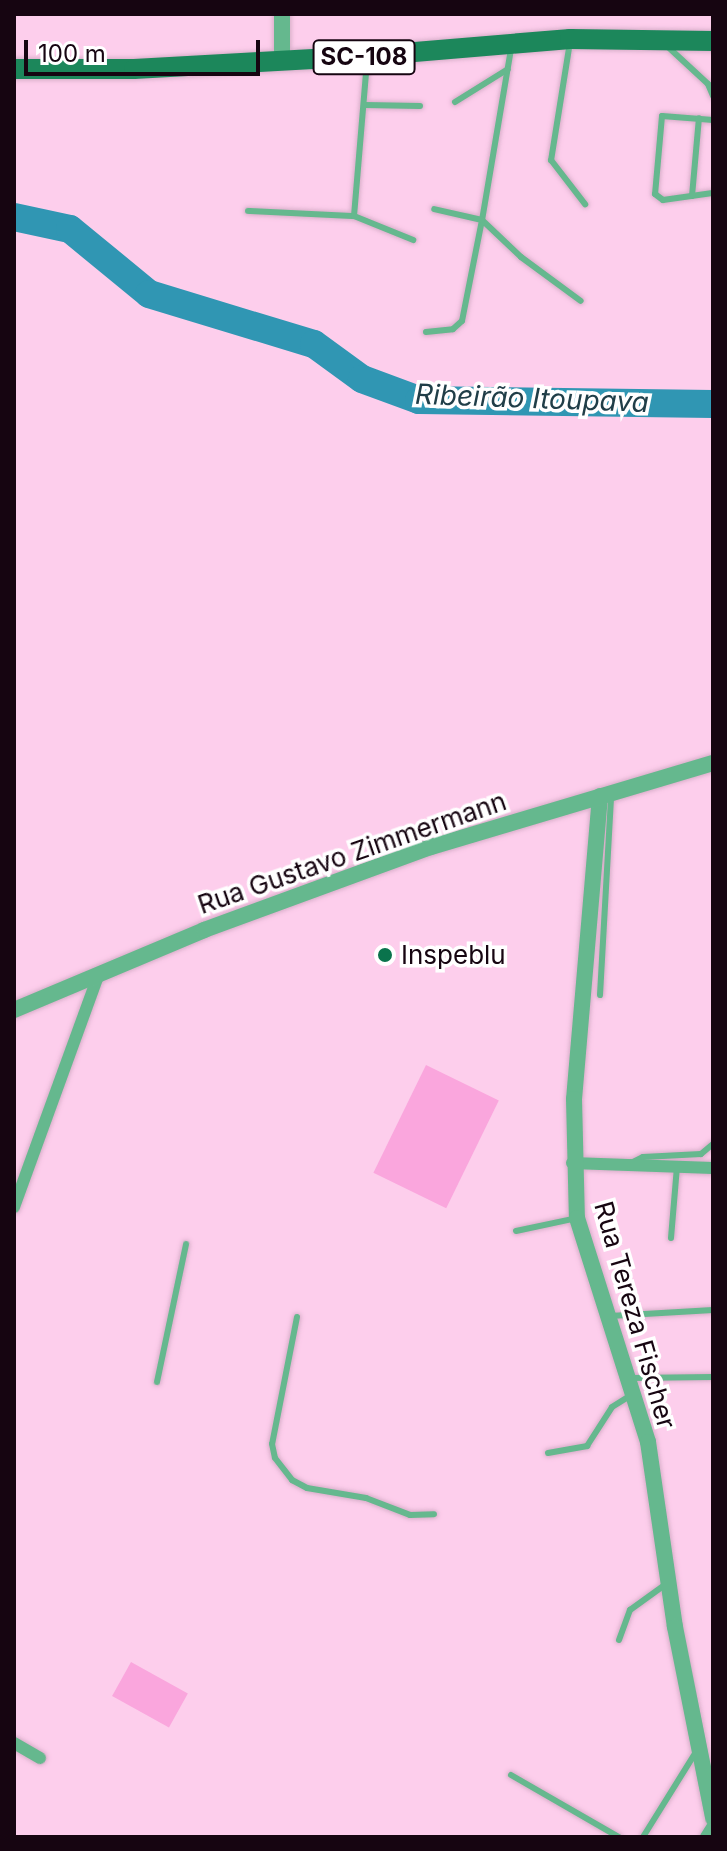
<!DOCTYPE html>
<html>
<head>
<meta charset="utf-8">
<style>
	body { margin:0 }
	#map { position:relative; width:727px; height:1851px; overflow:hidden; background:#fdceec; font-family:Inter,sans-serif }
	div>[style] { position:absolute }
	.green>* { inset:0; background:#faa6dd; transform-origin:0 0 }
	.river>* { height:28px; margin:-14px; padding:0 14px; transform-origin:14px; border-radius:14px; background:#3096b3 }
	.roads { filter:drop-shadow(0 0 2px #d8aec9) drop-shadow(0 0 2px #d8aec9) }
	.service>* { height:6px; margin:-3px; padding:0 3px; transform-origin:3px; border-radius:3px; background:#65b88e }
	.minor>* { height:12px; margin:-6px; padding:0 6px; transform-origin:6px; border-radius:6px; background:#65b88e }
	.tertiary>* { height:16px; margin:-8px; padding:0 8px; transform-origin:8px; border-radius:8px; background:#65b88e }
	.primary>* { height:20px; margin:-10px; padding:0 10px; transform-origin:10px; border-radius:10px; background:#1c875b }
	.dots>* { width:22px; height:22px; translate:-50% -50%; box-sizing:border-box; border:4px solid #fff; border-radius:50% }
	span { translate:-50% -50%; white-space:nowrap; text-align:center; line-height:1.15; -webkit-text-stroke:7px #fff; paint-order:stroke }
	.shield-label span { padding:2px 6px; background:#fff; border:2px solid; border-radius:6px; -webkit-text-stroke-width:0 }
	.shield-label { font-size:24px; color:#160511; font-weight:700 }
	.street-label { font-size:26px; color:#160511 }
	.poi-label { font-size:26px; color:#160511 }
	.left { translate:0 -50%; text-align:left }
	.water-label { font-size:28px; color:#203e48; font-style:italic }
	.frame { position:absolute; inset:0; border:16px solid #160511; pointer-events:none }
	.scale { position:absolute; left:24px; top:40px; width:236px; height:36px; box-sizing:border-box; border:4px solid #160511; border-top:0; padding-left:10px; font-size:24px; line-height:28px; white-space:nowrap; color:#160511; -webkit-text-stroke:6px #fff; paint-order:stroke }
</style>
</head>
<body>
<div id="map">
	<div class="green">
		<div style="left:426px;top:1065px;width:81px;height:120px;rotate:26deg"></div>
		<div style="left:131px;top:1662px;width:65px;height:39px;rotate:29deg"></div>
	</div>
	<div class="river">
		<div style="left:14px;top:217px;width:57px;rotate:12.1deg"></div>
		<div style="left:70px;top:229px;width:102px;rotate:39.4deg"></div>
		<div style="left:149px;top:294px;width:172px;rotate:16.9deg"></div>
		<div style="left:314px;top:344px;width:59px;rotate:36.1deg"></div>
		<div style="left:362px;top:379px;width:61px;rotate:20.2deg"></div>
		<div style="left:419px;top:400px;width:294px;rotate:0.8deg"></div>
	</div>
	<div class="roads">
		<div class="service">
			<div style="left:570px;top:42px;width:120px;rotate:99.1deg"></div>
			<div style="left:551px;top:160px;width:56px;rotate:52.3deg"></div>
			<div style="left:667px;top:46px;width:56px;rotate:42.8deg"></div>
			<div style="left:708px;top:84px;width:13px;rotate:67deg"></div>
			<div style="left:511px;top:49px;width:173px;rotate:99.6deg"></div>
			<div style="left:482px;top:220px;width:54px;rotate:43.5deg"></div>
			<div style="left:521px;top:257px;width:74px;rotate:36.3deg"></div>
			<div style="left:455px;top:102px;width:62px;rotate:-31.9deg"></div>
			<div style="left:365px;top:105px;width:55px;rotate:1deg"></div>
			<div style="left:713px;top:120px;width:51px;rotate:-175.5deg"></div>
			<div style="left:662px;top:116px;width:78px;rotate:95.1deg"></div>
			<div style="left:655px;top:194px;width:10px;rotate:37deg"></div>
			<div style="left:663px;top:200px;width:50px;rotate:-8deg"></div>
			<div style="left:692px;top:196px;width:78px;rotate:-84.9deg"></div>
			<div style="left:248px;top:211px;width:106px;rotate:2.7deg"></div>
			<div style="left:354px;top:216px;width:157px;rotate:-85.2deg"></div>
			<div style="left:354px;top:216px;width:64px;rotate:22.1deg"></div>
			<div style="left:426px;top:332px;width:27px;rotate:-6deg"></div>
			<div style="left:453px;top:329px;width:12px;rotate:-42deg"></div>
			<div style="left:462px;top:321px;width:103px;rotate:-78.8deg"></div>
			<div style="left:482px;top:220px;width:49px;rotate:-167.1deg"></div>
			<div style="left:600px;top:995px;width:198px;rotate:-86.8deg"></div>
			<div style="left:631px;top:1163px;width:13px;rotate:-27deg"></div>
			<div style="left:643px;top:1157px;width:58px;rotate:-3deg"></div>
			<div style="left:701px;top:1154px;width:16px;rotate:-40deg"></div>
			<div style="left:516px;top:1231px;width:62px;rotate:-12deg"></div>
			<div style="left:671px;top:1238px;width:71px;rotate:-85.2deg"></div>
			<div style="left:610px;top:1316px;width:103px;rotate:-3.3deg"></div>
			<div style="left:297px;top:1317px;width:129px;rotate:101.1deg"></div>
			<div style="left:272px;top:1444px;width:14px;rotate:78deg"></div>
			<div style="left:275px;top:1458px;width:28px;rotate:52deg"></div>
			<div style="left:292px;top:1480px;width:17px;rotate:28deg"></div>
			<div style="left:307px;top:1488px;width:60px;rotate:9.6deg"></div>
			<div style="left:366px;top:1498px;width:47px;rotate:21.1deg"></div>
			<div style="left:410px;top:1515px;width:24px;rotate:-2deg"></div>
			<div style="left:630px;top:1378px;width:83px;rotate:-0.7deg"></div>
			<div style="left:157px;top:1382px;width:141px;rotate:-78.1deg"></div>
			<div style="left:548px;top:1453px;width:40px;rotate:-10deg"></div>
			<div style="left:587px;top:1446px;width:46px;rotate:-57.3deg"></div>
			<div style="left:612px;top:1407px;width:22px;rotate:-32deg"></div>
			<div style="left:619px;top:1640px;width:32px;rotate:-70deg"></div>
			<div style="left:630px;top:1610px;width:44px;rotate:-35.8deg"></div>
			<div style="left:511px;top:1775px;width:125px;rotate:29.9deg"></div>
			<div style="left:643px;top:1837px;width:100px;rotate:-58.1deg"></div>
		</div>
		<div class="minor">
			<div style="left:572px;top:1163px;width:141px;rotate:2deg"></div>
			<div style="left:14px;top:1207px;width:248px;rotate:-70deg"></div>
			<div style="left:14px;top:1743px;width:30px;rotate:30deg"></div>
			<div style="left:706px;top:1837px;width:13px;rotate:-58deg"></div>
		</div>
		<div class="tertiary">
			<div style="left:282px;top:14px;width:45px;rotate:90deg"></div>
			<div style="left:600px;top:796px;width:304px;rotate:94.9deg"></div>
			<div style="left:574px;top:1099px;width:119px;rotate:88.6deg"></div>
			<div style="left:577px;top:1218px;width:235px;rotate:72.4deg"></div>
			<div style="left:648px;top:1442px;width:187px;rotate:81.7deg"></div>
			<div style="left:675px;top:1627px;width:195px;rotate:78.7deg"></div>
			<div style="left:14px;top:1010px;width:206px;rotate:-22.8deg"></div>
			<div style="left:204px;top:930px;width:242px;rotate:-20.1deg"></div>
			<div style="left:431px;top:847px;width:294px;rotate:-16.6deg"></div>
		</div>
		<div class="primary">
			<div style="left:14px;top:69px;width:120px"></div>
			<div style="left:134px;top:69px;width:233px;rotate:-3.2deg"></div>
			<div style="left:367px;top:56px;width:204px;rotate:-4.8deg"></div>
			<div style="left:570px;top:39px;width:143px;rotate:0.8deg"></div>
		</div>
	</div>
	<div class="dots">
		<div style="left:385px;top:955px;background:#0a734c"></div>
	</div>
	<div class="shield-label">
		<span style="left:364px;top:57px">SC-108</span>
	</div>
	<div class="street-label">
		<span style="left:352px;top:853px;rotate:-19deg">Rua Gustavo Zimmermann</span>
		<span style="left:635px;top:1315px;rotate:74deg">Rua Tereza Fischer</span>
	</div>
	<div class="poi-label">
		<span class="left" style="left:401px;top:955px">Inspeblu</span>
	</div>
	<div class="water-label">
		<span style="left:532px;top:398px;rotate:2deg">Ribeirão Itoupava</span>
	</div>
	<div class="frame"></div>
	<div class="scale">100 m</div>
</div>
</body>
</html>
